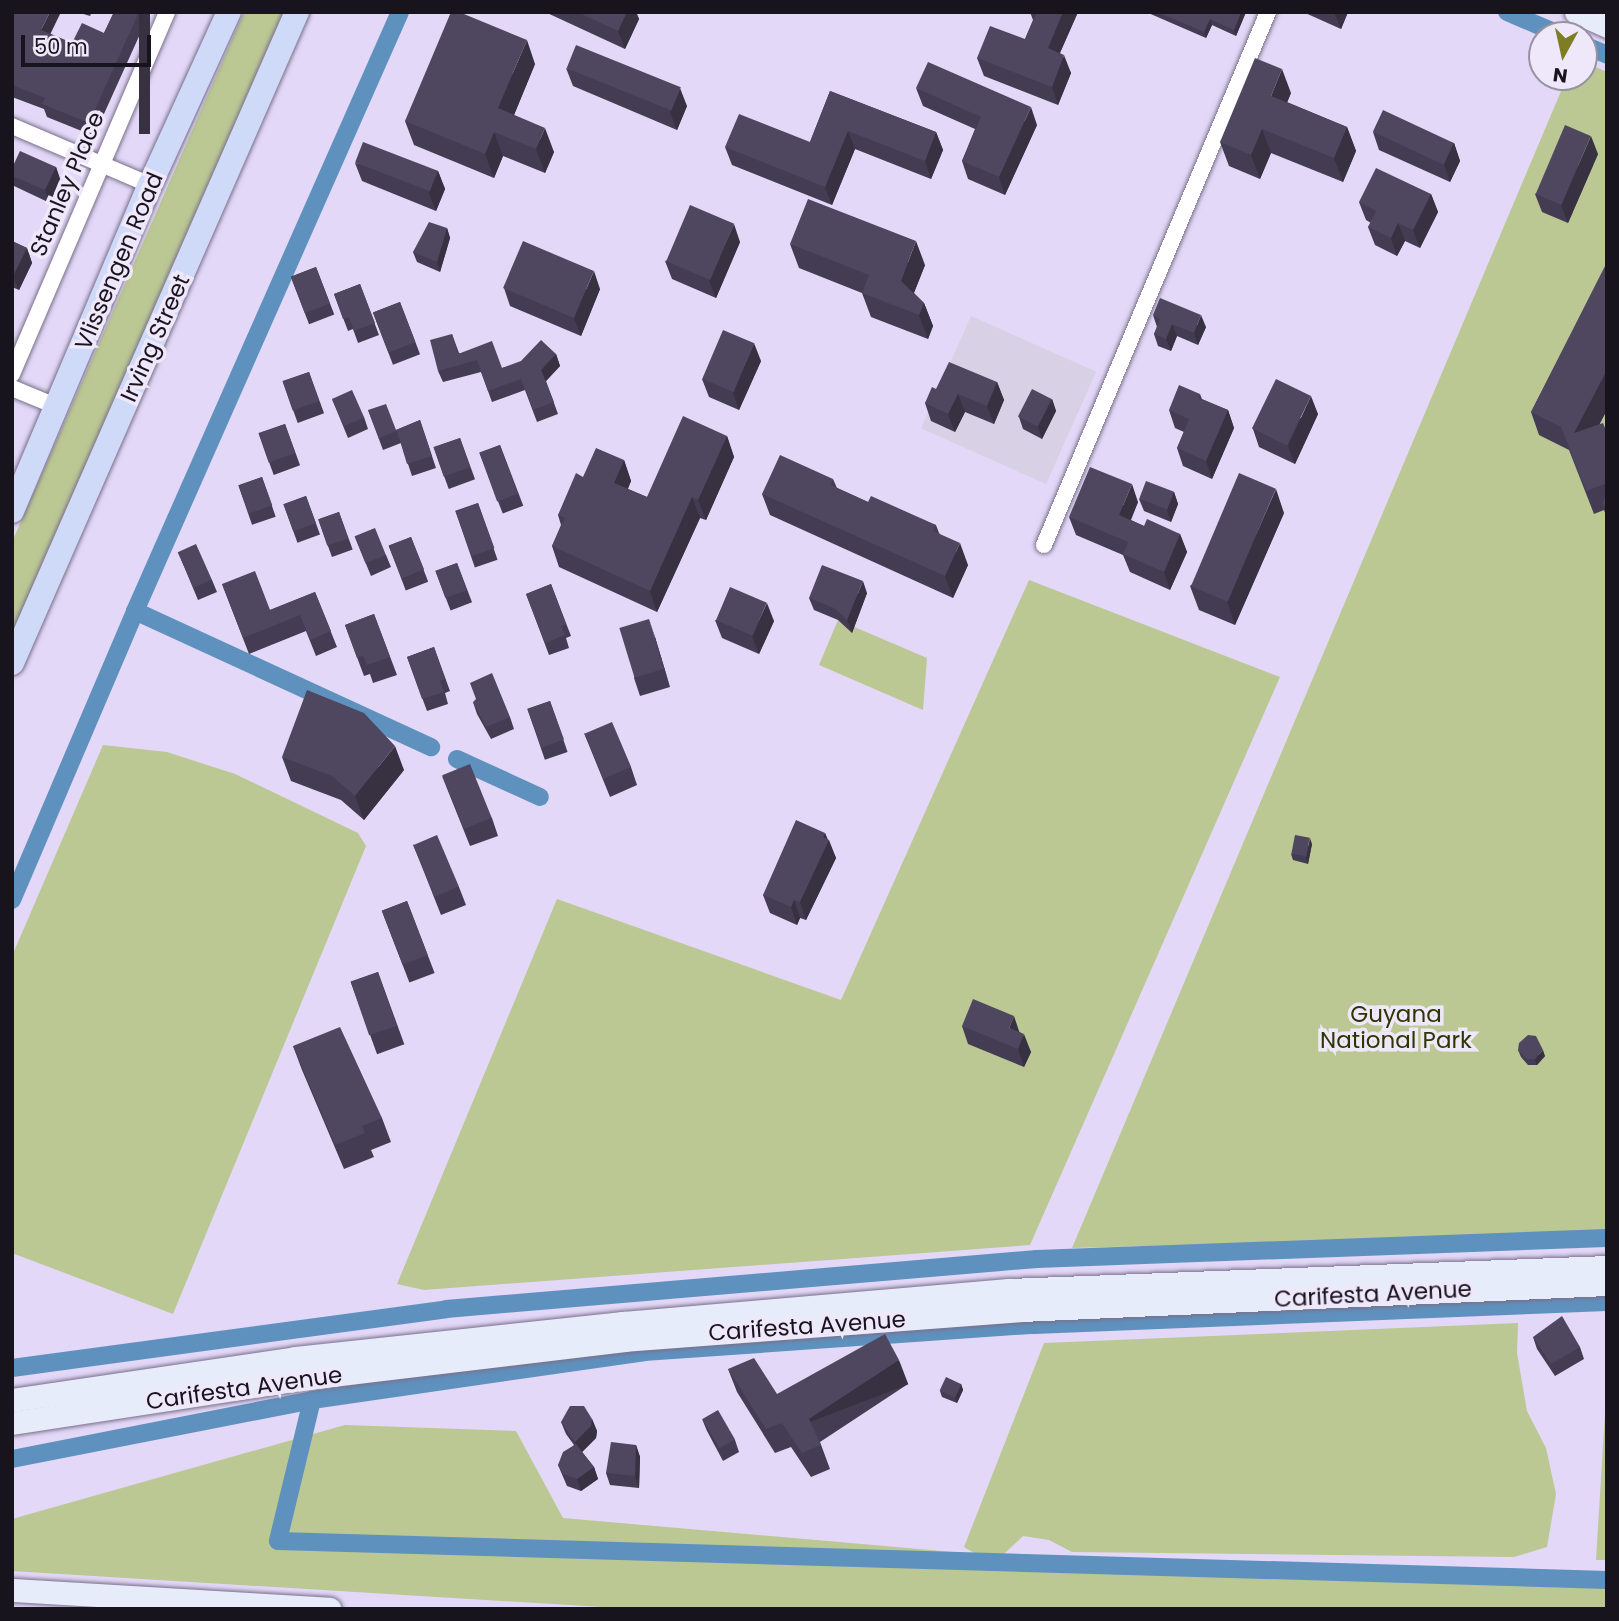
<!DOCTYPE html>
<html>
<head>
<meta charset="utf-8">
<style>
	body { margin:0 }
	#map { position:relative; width:1619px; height:1621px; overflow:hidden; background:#e3d8f7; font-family:Poppins,sans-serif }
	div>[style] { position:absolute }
	.education>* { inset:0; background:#d8d0e5; transform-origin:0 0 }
	.green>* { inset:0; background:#bbc894 }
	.canal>* { height:18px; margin:-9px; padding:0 9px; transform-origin:9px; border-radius:9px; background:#5f91be }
	.roads { filter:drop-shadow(0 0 2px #796f8a) drop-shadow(0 0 2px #796f8a) }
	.street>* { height:16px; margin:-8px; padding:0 8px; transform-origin:8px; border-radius:8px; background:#fff }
	.secondary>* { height:23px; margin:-11.5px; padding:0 11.5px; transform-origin:11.5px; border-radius:11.5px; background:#e7ecfb }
	.primary>* { height:24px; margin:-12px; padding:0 12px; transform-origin:12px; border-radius:12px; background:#cfd9f8 }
	.wall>* { inset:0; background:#443c52; transform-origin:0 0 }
	.shaded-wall>* { inset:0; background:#373142; transform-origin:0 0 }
	.building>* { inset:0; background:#4f465f; transform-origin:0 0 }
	span { translate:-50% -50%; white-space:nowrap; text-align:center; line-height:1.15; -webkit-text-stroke:7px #eee8fa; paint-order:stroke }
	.street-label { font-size:23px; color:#18141e }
	.park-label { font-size:23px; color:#2d3603 }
	.frame { position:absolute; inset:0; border:14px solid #18141e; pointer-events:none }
	.north { position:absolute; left:1528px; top:21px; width:70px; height:70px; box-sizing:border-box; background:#eee8fa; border:2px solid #9893a2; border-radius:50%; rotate:188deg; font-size:19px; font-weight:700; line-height:28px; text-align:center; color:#18141e }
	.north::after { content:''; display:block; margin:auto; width:24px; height:32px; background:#7d7d26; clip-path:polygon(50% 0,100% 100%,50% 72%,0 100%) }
	.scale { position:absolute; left:21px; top:35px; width:130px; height:32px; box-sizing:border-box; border:4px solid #18141e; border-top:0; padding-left:9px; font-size:21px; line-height:24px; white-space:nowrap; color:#18141e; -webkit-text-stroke:5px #eee8fa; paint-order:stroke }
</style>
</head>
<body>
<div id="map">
	<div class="education">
		<div style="left:971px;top:316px;width:137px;height:123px;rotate:24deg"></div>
	</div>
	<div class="green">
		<div style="clip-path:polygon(244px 12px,284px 12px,12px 635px,12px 542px)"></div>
		<div style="clip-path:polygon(1584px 62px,1607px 72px,1607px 1234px,1072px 1248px,1567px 77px,1584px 77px)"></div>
		<div style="clip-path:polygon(1029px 580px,1280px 677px,1030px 1245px,424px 1290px,397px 1284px,557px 899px,841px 1000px)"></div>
		<div style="clip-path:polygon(838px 620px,927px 658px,923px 710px,819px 665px)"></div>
		<div style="clip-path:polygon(103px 745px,167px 752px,235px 774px,358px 833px,366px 846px,173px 1314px,12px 1253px,12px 956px)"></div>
		<div style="clip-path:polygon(1518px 1323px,1517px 1353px,1527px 1411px,1546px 1448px,1556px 1494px,1547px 1547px,1514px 1557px,1072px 1552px,1049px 1540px,1023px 1536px,1004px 1554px,1607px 1575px,1607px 1609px,635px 1609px,12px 1571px,12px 1519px,345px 1425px,516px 1431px,563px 1518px,976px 1554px,964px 1547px,1044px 1343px)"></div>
		<div style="clip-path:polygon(1607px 1380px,1607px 1560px,1596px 1560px)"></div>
	</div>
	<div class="canal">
		<div style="left:400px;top:12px;width:655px;rotate:113.86deg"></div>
		<div style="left:135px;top:611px;width:326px;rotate:24.7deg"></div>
		<div style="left:1507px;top:12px;width:59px;rotate:23.1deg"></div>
		<div style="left:1584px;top:45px;width:25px;rotate:23deg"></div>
		<div style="left:457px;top:759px;width:91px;rotate:24.6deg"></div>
		<div style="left:12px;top:900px;width:314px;rotate:-66.9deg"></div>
		<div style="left:12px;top:1368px;width:438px;rotate:-7.7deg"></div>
		<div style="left:446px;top:1309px;width:593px;rotate:-4.84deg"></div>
		<div style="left:1037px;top:1259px;width:570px;rotate:-2.11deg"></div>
		<div style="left:312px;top:1400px;width:145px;rotate:103.6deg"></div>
		<div style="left:278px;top:1541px;width:1330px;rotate:1.68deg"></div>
		<div style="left:12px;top:1459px;width:306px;rotate:-11.1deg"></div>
		<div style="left:312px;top:1400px;width:335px;rotate:-8.2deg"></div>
		<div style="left:644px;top:1352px;width:391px;rotate:-4deg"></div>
		<div style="left:1034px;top:1325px;width:573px;rotate:-2.3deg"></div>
	</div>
	<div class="roads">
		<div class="street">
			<div style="left:12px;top:126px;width:150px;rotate:23.1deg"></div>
			<div style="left:12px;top:374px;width:394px;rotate:-66.8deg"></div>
			<div style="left:12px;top:388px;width:50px;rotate:22.4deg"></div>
			<div style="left:1044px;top:545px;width:578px;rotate:-67.2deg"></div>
		</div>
		<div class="secondary">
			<div style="left:1576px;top:12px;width:34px;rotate:24deg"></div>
			<div style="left:12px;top:1400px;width:286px;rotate:-8.4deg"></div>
			<div style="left:295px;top:1358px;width:330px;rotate:-6.1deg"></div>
			<div style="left:623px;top:1323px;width:387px;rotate:-4.9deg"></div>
			<div style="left:1009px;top:1290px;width:598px;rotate:-2.2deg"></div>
			<div style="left:12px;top:1423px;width:290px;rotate:-8.7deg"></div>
			<div style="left:299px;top:1379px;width:327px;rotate:-6.8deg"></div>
			<div style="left:624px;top:1340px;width:398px;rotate:-4.3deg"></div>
			<div style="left:1021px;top:1310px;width:587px;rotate:-2.54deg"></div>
			<div style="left:12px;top:1590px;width:318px;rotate:3.4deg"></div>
		</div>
		<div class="primary">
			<div style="left:12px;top:511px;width:354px;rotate:-67.1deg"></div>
			<div style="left:150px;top:185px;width:190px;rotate:-65.5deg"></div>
			<div style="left:12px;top:663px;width:711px;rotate:-66.36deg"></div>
		</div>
	</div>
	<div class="wall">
		<div style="clip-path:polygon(12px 12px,51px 34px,72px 43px,104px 33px,113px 14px,109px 12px,150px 12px,94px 136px,47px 117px,44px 109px,12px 97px)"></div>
		<div style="clip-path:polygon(77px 12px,92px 12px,90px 16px)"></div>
		<div style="clip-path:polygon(545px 12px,636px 12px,639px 19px,625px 49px)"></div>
		<div style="clip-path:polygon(1030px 12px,1078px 12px,1060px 53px,1071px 73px,1058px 105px,984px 76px,977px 58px,1025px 39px,1033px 20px)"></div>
		<div style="clip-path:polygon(1146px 12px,1246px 12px,1236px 36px,1212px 25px,1206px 38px)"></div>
		<div style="clip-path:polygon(1303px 12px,1348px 12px,1341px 29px)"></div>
		<div style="clip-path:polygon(535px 64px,514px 115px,554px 152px,545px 173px,503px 156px,494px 178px,414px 145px,405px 121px)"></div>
		<div style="clip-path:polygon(566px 68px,687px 106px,677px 130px,573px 86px)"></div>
		<div style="clip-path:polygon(916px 88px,1037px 125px,1005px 195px,968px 179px,962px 161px,975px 129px,923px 106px)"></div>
		<div style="clip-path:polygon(830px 91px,936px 132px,943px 150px,931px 179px,855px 149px,832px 205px,732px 165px,725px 147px,810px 142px)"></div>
		<div style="clip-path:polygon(1291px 93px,1287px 102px,1347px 127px,1356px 151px,1343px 182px,1271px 153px,1260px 179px,1229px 166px,1220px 142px)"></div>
		<div style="clip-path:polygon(1373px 132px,1454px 143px,1460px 161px,1450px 182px,1379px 150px)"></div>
		<div style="clip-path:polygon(1598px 154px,1568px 223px,1542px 212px,1535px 194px)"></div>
		<div style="clip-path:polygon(355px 163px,438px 171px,445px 189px,436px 211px,362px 181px)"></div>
		<div style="clip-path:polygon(56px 167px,60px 179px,50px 203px,14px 186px,12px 182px,12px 168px)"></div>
		<div style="clip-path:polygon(1431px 194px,1438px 212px,1420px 248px,1405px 241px,1397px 256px,1375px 245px,1368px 227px,1371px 223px,1366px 220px,1359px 202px)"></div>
		<div style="clip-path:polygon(447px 228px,450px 238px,440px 272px,417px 262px,413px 252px)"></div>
		<div style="clip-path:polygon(12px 241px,27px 248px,32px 263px,19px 290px,12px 287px)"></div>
		<div style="clip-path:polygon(740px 242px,716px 298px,672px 279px,665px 261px)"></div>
		<div style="clip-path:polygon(790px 244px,925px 265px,914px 293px,924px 303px,933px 326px,928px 339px,871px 317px,862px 293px,799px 268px)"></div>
		<div style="clip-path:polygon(1607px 265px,1607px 410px,1599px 424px,1607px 433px,1607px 518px,1604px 510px,1594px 514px,1569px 450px,1539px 435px,1531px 412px)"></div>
		<div style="left:316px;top:267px;width:51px;height:27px;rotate:69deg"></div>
		<div style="clip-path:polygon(360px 284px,379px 335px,358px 343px,353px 329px,348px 331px,334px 294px)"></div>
		<div style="clip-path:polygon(504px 288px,600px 289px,581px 336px,510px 306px)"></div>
		<div style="left:400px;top:302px;width:56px;height:29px;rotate:69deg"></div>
		<div style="clip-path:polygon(1153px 315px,1206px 327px,1198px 345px,1177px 336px,1171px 351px,1158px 346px,1154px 334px,1157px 327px)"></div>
		<div style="clip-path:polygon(452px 334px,459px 353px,502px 368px,556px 354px,560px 366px,546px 381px,558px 414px,537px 422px,525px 390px,492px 402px,481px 372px,443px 382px,438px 371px)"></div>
		<div style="clip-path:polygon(761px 361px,739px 410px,709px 397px,702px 379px)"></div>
		<div style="left:309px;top:372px;width:44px;height:28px;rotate:70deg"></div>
		<div style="clip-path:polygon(997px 382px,1004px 400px,994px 424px,965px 412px,955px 432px,931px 421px,925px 403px,936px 389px)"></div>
		<div style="clip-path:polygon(1200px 394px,1202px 399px,1228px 410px,1234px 428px,1212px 479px,1183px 466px,1177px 448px,1184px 432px,1175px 428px,1169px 410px)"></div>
		<div style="clip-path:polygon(332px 399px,364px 417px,368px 429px,348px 438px)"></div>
		<div style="clip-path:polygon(1052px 399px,1056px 411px,1042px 439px,1023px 429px,1019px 417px)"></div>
		<div style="clip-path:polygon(368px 410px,396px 430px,420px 420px,436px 468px,412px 476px,401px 443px,383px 450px)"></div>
		<div style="clip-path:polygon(1318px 414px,1295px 464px,1259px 447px,1253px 429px)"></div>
		<div style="left:285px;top:424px;width:44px;height:28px;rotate:70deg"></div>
		<div style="clip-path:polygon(727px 436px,734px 457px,706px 520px,700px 518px,657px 612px,559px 567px,552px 546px,561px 525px,558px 515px,583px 477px,624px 460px,631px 481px,628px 489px,647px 497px)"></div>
		<div style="left:460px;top:438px;width:44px;height:28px;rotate:70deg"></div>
		<div style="left:500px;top:445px;width:65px;height:22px;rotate:69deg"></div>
		<div style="left:262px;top:477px;width:42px;height:25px;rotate:71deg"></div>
		<div style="clip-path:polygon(833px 479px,837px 488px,868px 502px,936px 525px,939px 533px,968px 565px,953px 598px,770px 515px,762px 494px)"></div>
		<div style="clip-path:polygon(1174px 492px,1178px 504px,1171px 522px,1144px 511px,1139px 499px)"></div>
		<div style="left:306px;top:496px;width:41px;height:24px;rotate:70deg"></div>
		<div style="clip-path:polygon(1138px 502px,1131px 520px,1144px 526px,1180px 534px,1187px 552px,1170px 590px,1130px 572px,1123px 555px,1076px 535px,1069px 517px)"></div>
		<div style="left:478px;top:503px;width:60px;height:24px;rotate:71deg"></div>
		<div style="left:339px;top:512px;width:40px;height:22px;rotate:70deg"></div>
		<div style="clip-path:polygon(1284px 513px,1235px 625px,1199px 610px,1190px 586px)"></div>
		<div style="clip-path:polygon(355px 537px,386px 555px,391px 567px,371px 576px)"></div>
		<div style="left:411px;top:537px;width:48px;height:24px;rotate:69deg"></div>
		<div style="clip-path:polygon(178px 552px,212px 580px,217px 592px,198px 600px)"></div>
		<div style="left:457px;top:563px;width:42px;height:23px;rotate:69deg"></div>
		<div style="clip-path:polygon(222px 584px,270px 610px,315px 592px,337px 647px,316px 656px,306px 631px,249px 654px)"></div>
		<div style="clip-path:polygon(551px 584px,571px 636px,566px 638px,569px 648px,549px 655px,526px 594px)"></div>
		<div style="clip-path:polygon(867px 593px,852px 633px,838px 620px,814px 610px,809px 598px)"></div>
		<div style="clip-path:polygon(374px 614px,397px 675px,373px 683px,370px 674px,364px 676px,345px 625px)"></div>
		<div style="clip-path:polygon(715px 620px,774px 621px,759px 654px,722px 638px)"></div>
		<div style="clip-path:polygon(655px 637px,670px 687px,640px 696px,634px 678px)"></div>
		<div style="clip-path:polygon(434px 647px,450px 691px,445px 693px,448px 704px,427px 711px,407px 657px)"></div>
		<div style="left:550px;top:701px;width:54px;height:24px;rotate:71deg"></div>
		<div style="clip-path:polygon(473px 702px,510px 717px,514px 729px,491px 739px,477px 714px)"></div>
		<div style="clip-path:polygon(584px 733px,631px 767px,637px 785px,610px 797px)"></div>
		<div style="clip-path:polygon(282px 757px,404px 770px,364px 820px,341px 800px,291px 781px)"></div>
		<div style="clip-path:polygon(442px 776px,492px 818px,498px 836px,470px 846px)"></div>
		<div style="clip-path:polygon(825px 833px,836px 858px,806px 920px,800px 918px,797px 925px,770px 913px,763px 895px)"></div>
		<div style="clip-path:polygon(413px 844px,459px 887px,466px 905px,441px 915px)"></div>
		<div style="clip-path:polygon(1312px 844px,1308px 864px,1293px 860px,1291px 854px)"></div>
		<div style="left:407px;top:901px;width:77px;height:27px;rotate:69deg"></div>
		<div style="left:378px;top:972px;width:77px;height:29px;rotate:70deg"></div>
		<div style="clip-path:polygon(962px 1026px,1020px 1032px,1031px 1052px,1024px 1067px,968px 1044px)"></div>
		<div style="clip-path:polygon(293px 1046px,382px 1118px,391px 1142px,371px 1150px,374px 1157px,344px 1169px,302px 1070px)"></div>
		<div style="clip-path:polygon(1518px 1050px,1545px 1056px,1537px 1065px,1528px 1065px,1521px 1057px)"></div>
		<div style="clip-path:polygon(1533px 1337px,1580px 1347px,1584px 1359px,1555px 1376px,1537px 1349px)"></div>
		<div style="clip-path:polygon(728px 1369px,777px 1394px,908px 1384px,820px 1442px,830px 1469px,811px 1477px,791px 1447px,775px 1453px,737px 1392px)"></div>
		<div style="clip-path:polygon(961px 1384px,963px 1390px,957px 1403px,942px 1397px,940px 1391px)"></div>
		<div style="clip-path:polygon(592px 1419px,597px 1431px,596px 1438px,582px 1452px,594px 1467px,598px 1479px,581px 1491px,567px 1486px,558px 1465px,574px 1445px,566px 1434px,561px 1422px)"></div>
		<div style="clip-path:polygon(702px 1419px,735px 1440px,739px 1452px,723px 1461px,707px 1431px)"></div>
		<div style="clip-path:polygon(636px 1445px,640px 1457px,639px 1488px,610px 1485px,606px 1473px)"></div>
	</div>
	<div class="shaded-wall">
		<div style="clip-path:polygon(50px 12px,61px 12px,46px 43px,41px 30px)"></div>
		<div style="left:139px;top:12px;width:11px;height:122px"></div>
		<div style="clip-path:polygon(627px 12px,636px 12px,639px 19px,625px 49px,618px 31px)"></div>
		<div style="clip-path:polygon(1063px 12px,1078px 12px,1054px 66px,1048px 48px)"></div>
		<div style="clip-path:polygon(1241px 12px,1246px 12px,1236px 36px,1234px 30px)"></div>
		<div style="clip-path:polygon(1334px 12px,1348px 12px,1341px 29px)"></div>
		<div style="clip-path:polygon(1210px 19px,1212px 25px,1206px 38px,1204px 32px)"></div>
		<div style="clip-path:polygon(527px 40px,535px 64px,507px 132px,498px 108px)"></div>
		<div style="clip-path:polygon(1064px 55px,1071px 73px,1058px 105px,1052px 87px)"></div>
		<div style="clip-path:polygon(1282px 69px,1291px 93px,1280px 120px,1271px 96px)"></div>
		<div style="clip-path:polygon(680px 88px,687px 106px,677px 130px,670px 112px)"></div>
		<div style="clip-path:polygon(1031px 107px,1037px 125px,1005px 195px,999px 177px)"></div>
		<div style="clip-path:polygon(1347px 127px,1356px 151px,1343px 182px,1334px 158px)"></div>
		<div style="clip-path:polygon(545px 128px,554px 152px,545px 173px,536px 149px)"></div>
		<div style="clip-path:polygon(1262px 129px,1271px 153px,1260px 179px,1251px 155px)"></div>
		<div style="clip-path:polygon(848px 131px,855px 149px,832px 205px,825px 187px)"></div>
		<div style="clip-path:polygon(494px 132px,503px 156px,494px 178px,485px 154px)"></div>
		<div style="clip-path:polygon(936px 132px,943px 150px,931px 179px,925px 161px)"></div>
		<div style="clip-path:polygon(1591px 136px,1598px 154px,1568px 223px,1561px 205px)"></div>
		<div style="clip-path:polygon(1454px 143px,1460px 161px,1450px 182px,1444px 164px)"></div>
		<div style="clip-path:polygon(56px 167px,60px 179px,50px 203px,45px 190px)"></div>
		<div style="clip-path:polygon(438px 171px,445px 189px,436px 211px,429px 193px)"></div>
		<div style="clip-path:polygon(1431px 194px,1438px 212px,1420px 248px,1413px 230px)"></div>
		<div style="clip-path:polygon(1398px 223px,1405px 241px,1397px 256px,1391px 238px)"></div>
		<div style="clip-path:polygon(734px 224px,740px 242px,716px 298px,709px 280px)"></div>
		<div style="clip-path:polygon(447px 228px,450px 238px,440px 272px,437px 262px)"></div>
		<div style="clip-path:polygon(916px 241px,925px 265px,909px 305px,901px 281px)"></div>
		<div style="clip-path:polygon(27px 248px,32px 263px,19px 290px,13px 276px)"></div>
		<div style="clip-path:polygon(594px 271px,600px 289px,581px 336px,574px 318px)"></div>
		<div style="clip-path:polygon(924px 303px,933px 326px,928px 339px,919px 315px)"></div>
		<div style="clip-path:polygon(1201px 315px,1206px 327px,1198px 345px,1194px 333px)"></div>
		<div style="clip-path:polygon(1172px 324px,1177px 336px,1171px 351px,1166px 339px)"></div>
		<div style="clip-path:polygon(754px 343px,761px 361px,739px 410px,733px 392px)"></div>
		<div style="clip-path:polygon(556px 354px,560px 366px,546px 381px,541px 370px)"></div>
		<div style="clip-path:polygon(1607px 370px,1607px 410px,1583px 456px,1574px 433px)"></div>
		<div style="clip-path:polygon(997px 382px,1004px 400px,994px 424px,987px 406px)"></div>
		<div style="clip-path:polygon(958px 394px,965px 412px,955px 432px,948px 414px)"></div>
		<div style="clip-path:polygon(1311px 396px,1318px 414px,1295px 464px,1288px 446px)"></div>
		<div style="clip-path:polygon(1052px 399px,1056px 411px,1042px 439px,1038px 427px)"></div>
		<div style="clip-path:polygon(1228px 410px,1234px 428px,1212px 479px,1206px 461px)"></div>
		<div style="clip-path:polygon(727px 436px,734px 457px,706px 520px,698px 500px)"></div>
		<div style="clip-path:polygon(624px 460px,631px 481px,621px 503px,614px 483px)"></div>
		<div style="clip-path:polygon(1132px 484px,1138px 502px,1125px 533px,1119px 515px)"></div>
		<div style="clip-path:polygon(1276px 489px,1284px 513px,1235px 625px,1227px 601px)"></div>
		<div style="clip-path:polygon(1174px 492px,1178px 504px,1171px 522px,1167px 510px)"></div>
		<div style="clip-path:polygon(692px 497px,700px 518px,657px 612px,650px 591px)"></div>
		<div style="clip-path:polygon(1180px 534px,1187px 552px,1170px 590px,1164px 572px)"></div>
		<div style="clip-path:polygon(960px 543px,968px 565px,953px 598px,945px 576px)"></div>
		<div style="clip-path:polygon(863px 581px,867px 593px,852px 633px,847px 620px)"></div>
		<div style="clip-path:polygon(767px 603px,774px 621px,759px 654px,752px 636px)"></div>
		<div style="clip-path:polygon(649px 619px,655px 637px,670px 687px,664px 669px)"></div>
		<div style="clip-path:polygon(395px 746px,404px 770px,364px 820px,355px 796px)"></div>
		<div style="clip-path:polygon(825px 833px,828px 841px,829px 840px,836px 858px,806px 920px,800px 902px)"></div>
		<div style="clip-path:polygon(1310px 838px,1312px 844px,1308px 864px,1306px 858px)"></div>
		<div style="clip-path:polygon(794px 900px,800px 918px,797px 925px,791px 907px)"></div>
		<div style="clip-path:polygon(1014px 1016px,1020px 1034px,1009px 1028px)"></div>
		<div style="clip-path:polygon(1024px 1034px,1031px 1052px,1024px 1067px,1018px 1049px)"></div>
		<div style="clip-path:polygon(1543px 1050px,1545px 1056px,1537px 1065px,1535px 1059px)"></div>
		<div style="left:899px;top:1360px;width:26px;height:108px;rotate:69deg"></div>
		<div style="clip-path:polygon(961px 1384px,963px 1390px,957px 1403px,955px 1397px)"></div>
		<div style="clip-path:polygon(592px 1419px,597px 1431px,596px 1438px,580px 1454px,575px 1442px)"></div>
		<div style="clip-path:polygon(636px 1445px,640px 1457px,639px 1488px,635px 1476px)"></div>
		<div style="clip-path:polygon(594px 1467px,598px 1479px,581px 1491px,577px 1479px)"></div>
	</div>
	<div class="building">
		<div style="clip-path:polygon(12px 12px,50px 12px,41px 30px,72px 43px,82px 23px,104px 33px,114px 12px,139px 12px,89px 123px,42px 104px,45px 98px,12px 85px)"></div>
		<div style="clip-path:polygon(451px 12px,459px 12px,527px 40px,498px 108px,545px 128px,536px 149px,494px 132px,485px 154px,405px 121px)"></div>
		<div style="clip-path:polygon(577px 12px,627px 12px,618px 31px)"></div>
		<div style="clip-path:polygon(1037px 12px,1063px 12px,1048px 48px,1064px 55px,1052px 87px,977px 58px,990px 26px,1025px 39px)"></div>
		<div style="clip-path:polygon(1157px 12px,1241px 12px,1234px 30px,1210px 19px,1204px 32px)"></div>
		<div style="left:576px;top:45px;width:113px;height:25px;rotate:22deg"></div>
		<div style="clip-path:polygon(1255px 58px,1282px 69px,1271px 96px,1347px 127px,1334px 158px,1262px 129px,1251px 155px,1220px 142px)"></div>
		<div style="clip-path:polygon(928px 62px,1031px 107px,999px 177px,962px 161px,981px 117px,916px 88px)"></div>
		<div style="clip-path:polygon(830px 91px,936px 132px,925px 161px,848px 131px,825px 187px,725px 147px,739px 114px,810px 142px)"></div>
		<div style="left:1383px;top:110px;width:78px;height:24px;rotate:25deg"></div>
		<div style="left:1565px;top:125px;width:28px;height:75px;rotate:23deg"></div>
		<div style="left:363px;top:142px;width:80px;height:22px;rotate:21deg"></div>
		<div style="clip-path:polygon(20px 151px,56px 167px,45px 190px,12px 176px,12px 168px)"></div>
		<div style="clip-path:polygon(1376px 168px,1431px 194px,1413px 230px,1398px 223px,1391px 238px,1368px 227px,1376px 211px,1359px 202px)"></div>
		<div style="clip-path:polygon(808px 199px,916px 241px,901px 281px,924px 303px,919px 315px,862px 293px,869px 275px,790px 244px)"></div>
		<div style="left:690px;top:205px;width:48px;height:61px;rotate:23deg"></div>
		<div style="clip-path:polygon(429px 222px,447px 228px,437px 262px,413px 252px)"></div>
		<div style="clip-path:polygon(12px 241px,27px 248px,13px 276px,12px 275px)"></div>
		<div style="left:523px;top:241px;width:77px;height:51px;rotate:23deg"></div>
		<div style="clip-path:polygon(1606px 264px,1607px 370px,1574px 433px,1603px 423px,1607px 433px,1607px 483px,1586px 491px,1561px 427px,1531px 412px)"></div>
		<div style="left:316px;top:267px;width:39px;height:27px;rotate:69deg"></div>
		<div style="clip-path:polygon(360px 284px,375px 323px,354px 331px,349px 317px,343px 319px,334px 294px)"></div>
		<div style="clip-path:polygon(1160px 298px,1201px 315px,1194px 333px,1172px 324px,1166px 339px,1154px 334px,1160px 319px,1153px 315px)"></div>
		<div style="left:400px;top:302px;width:43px;height:29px;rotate:69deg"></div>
		<div style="left:723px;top:330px;width:34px;height:53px;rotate:23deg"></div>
		<div style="clip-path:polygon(452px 334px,458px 354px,492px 341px,502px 368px,521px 361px,541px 340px,556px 354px,541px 370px,554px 402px,533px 410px,521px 379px,488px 391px,477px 360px,438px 371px,430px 340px)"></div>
		<div style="clip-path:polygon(949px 362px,997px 382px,987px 406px,958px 394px,948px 414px,925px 403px,932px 387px,936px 389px)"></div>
		<div style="left:309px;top:372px;width:31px;height:28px;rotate:71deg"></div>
		<div style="left:1276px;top:379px;width:39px;height:55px;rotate:26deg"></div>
		<div style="clip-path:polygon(1179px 385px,1200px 394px,1198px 398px,1228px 410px,1206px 461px,1177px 448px,1189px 419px,1169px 410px)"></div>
		<div style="left:1032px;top:389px;width:22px;height:31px;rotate:27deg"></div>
		<div style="left:352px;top:390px;width:30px;height:22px;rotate:66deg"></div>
		<div style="clip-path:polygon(386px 404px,396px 430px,420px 420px,432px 456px,407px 464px,397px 431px,379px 438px,368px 410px)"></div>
		<div style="clip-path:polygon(683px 416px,727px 436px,698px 500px,692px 497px,650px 591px,552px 546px,565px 518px,558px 515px,576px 473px,583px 477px,596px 448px,624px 460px,614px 483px,647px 497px)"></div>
		<div style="left:285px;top:424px;width:31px;height:28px;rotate:71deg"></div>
		<div style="left:460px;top:438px;width:31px;height:28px;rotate:71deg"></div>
		<div style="left:500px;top:445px;width:52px;height:22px;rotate:70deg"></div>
		<div style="clip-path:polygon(780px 455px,833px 479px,831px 485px,868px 502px,871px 496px,936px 525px,933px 531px,960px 543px,945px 576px,762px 494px)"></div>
		<div style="clip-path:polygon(1090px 467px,1132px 484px,1119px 515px,1144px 526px,1147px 519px,1180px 534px,1164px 572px,1123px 554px,1128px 542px,1069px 517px)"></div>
		<div style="left:1239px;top:473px;width:40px;height:123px;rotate:23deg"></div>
		<div style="left:262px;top:477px;width:30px;height:25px;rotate:70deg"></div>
		<div style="left:1146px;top:481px;width:30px;height:19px;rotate:21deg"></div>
		<div style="clip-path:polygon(1607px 493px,1607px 506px,1602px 504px)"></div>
		<div style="left:306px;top:496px;width:29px;height:24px;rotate:70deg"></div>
		<div style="left:478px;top:503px;width:48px;height:24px;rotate:70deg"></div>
		<div style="left:339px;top:512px;width:28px;height:22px;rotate:71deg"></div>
		<div style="left:375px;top:528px;width:29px;height:22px;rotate:68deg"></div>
		<div style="left:411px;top:537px;width:35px;height:24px;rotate:68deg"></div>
		<div style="left:196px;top:544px;width:39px;height:20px;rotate:66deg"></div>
		<div style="left:457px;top:563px;width:29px;height:23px;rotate:70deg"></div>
		<div style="clip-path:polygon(822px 565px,863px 581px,847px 620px,834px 608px,809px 598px)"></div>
		<div style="clip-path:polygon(255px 571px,270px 610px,315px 592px,331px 631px,310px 640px,300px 615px,243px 638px,222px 584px)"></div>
		<div style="clip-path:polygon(551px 584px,566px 624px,561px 626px,565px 635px,545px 643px,526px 594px)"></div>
		<div style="left:730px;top:587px;width:40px;height:36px;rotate:23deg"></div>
		<div style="clip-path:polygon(374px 614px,390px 657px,367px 665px,363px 656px,357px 658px,345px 625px)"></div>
		<div style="left:649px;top:619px;width:52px;height:31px;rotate:73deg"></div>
		<div style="clip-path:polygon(434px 647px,445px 679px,440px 681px,444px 692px,422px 699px,407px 657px)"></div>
		<div style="clip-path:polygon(492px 673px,510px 717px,486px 727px,473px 702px,476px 699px,470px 683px)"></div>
		<div style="clip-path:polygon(307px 690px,364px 713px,395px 746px,355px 796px,332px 776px,282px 757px)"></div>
		<div style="left:550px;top:701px;width:41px;height:24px;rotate:70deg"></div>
		<div style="left:612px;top:722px;width:49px;height:30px;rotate:67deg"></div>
		<div style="left:470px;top:764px;width:58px;height:30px;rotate:68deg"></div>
		<div style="clip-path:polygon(796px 820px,825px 833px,823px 837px,829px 840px,800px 902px,794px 900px,791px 907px,763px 895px)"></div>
		<div style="left:437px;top:835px;width:56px;height:26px;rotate:67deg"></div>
		<div style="left:1295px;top:835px;width:15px;height:19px;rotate:11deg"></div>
		<div style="left:407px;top:901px;width:58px;height:27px;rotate:69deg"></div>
		<div style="left:378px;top:972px;width:57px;height:29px;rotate:71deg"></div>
		<div style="clip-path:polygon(973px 999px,1014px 1016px,1009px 1028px,1024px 1034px,1018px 1049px,962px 1026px)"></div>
		<div style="clip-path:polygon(340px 1027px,382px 1118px,362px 1126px,365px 1133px,335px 1145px,293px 1046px)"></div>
		<div style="clip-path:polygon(1528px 1035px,1536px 1036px,1543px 1050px,1535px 1059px,1526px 1059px,1518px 1050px,1519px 1043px)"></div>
		<div style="clip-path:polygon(1562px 1316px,1580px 1347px,1551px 1364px,1533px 1337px)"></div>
		<div style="clip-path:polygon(885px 1334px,899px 1360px,809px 1419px,821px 1445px,802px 1453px,782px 1423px,766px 1429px,728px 1369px,754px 1358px,777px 1394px)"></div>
		<div style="left:946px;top:1377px;width:17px;height:15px;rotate:25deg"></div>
		<div style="clip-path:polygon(570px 1406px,584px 1406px,592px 1419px,591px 1426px,575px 1442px,561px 1422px)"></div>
		<div style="left:718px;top:1410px;width:34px;height:18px;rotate:60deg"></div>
		<div style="clip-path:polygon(611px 1442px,636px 1445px,635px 1476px,606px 1473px)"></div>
		<div style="clip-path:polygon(576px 1444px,594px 1467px,577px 1479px,563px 1474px,558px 1465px,563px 1452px)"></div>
	</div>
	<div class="street-label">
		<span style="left:67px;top:184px;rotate:-67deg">Stanley Place</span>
		<span style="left:119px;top:261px;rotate:-67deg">Vlissengen Road</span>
		<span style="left:155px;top:338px;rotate:-66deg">Irving Street</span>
		<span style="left:1373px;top:1294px;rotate:-3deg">Carifesta Avenue</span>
		<span style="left:807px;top:1326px;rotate:-4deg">Carifesta Avenue</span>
		<span style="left:244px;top:1388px;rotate:-8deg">Carifesta Avenue</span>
	</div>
	<div class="park-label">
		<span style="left:1396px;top:1027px">Guyana<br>National Park</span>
	</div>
	<div class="frame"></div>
	<div class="north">N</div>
	<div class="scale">50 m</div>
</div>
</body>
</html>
